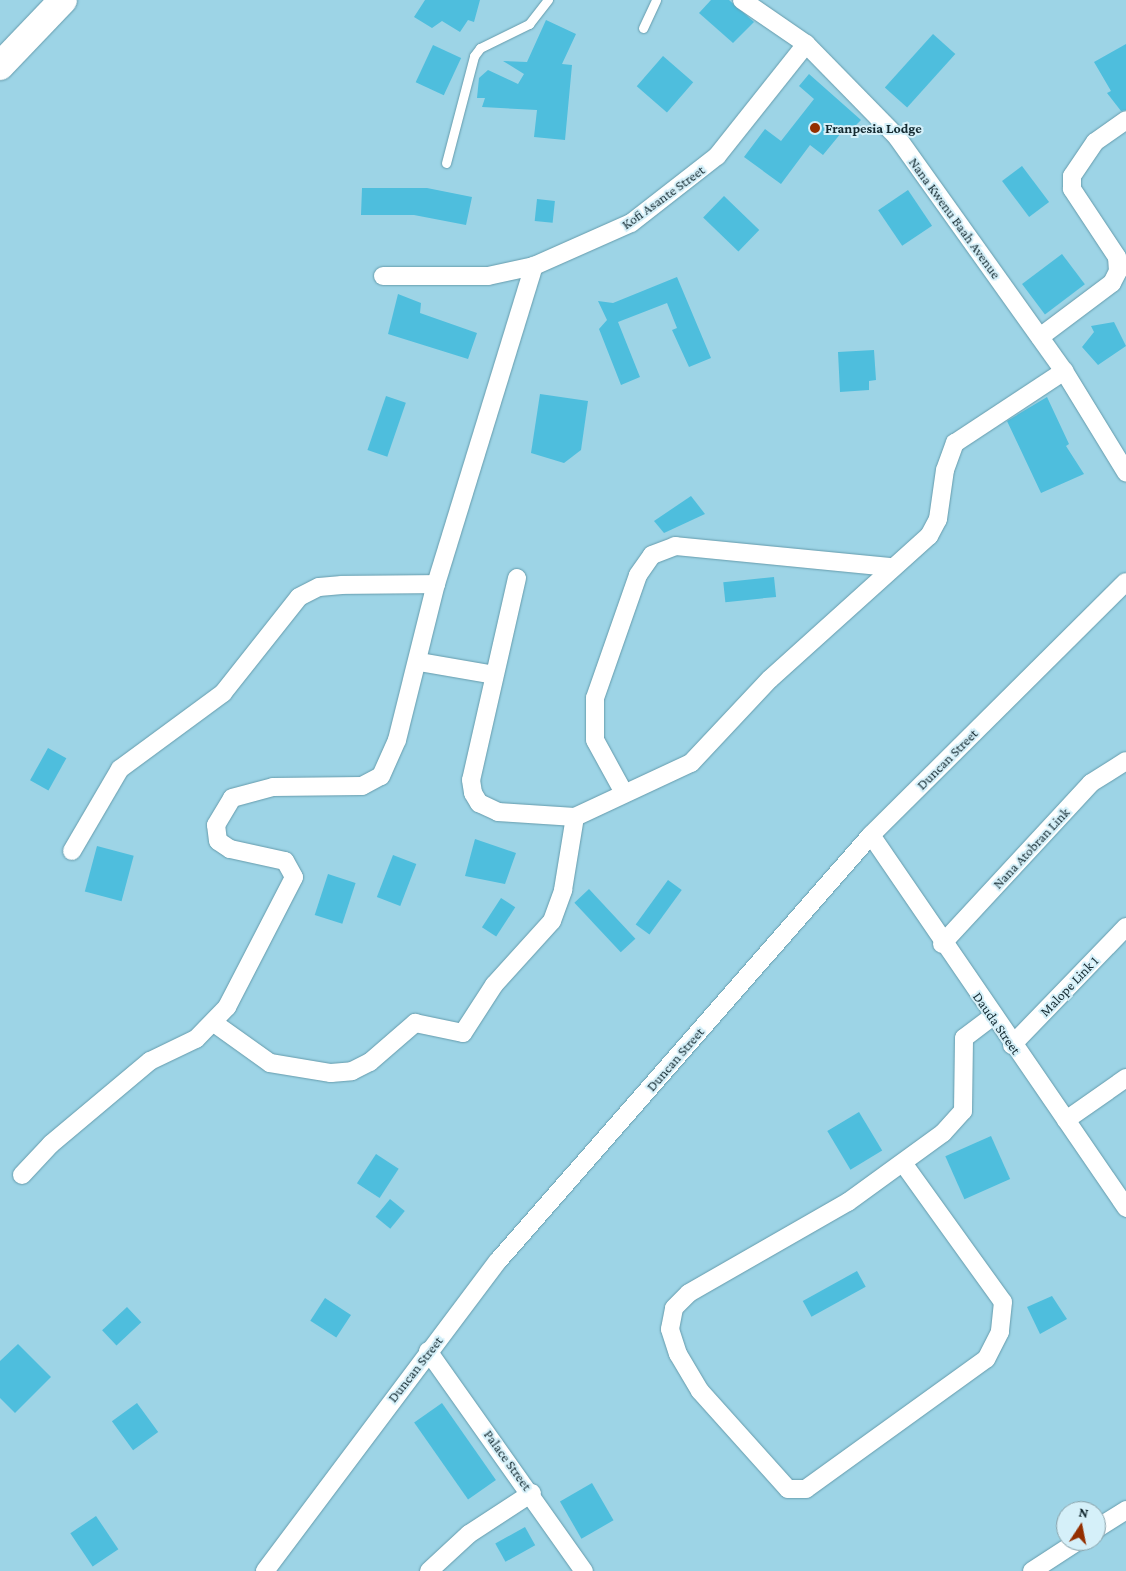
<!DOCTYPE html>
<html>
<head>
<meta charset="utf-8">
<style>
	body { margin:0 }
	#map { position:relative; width:1126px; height:1571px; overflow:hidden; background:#9dd4e6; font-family:"Crimson Pro",serif }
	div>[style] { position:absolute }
	.building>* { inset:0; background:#4ebedd; transform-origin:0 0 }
	.roads { filter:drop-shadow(0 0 1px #659bac) drop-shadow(0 0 1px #659bac) }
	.service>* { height:9px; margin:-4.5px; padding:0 4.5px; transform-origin:4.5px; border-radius:4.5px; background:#fff }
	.minor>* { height:18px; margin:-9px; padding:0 9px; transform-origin:9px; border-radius:9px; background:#fff }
	.primary>* { height:28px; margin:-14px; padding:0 14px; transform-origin:14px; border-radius:14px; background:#fff }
	.dots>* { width:14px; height:14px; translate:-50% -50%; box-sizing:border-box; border:2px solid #d5f0f9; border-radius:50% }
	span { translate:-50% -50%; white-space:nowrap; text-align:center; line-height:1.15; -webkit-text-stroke:4px #d5f0f9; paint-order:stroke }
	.poi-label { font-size:14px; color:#142a31; font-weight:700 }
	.left { translate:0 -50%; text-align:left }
	.street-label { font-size:14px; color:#142a31 }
	.north { position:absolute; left:1056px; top:1501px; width:50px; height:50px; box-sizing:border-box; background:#d5f0f9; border:1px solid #88a1a9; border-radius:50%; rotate:11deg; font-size:14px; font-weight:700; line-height:20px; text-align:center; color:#142a31 }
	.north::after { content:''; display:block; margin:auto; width:18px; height:22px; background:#942f00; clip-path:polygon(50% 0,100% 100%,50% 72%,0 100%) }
</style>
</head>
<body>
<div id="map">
	<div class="building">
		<div style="clip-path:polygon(425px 0,480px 0,474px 22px,468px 20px,460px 32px,442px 21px,432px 28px,414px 17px)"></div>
		<div style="clip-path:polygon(711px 0,729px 0,754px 22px,733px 43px,699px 13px)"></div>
		<div style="clip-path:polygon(546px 20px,576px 34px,562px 64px,572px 65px,565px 140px,534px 137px,537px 110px,482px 107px,485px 98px,477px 98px,479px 78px,488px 70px,518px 84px,524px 74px,503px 61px,527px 62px)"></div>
		<div style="left:933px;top:34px;width:30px;height:72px;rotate:42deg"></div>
		<div style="clip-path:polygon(1126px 44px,1126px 110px,1121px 111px,1107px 93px,1111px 91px,1094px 62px)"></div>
		<div style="left:433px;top:45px;width:31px;height:41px;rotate:25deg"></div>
		<div style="left:663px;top:56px;width:40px;height:40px;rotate:41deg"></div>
		<div style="clip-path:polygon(809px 74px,861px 120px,850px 131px,846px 127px,823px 155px,810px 145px,781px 184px,744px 157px,765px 129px,781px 141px,814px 99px,799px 86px)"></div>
		<div style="left:1022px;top:166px;width:45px;height:25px;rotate:53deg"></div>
		<div style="clip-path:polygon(362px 188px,427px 188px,472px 197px,466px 225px,414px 215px,361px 215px)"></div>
		<div style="left:908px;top:190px;width:43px;height:36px;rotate:56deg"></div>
		<div style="left:724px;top:196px;width:49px;height:30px;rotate:44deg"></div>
		<div style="left:537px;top:199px;width:18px;height:22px;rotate:6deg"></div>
		<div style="left:1062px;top:254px;width:38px;height:50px;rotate:53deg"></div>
		<div style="clip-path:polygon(677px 277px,711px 358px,689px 367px,672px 330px,677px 328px,667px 303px,618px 322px,640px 377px,621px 385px,599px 329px,607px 320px,598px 301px,613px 303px)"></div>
		<div style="clip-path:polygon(398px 294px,421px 303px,420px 313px,477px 333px,468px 359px,388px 334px)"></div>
		<div style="clip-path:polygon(1114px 322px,1126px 346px,1098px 365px,1082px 347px,1094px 332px,1091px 326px)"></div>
		<div style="clip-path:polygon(874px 350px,876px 380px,869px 381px,869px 390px,840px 392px,838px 352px)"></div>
		<div style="clip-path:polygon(540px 394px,588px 401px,581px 450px,564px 463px,531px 453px)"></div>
		<div style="left:386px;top:396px;width:21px;height:57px;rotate:19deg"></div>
		<div style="clip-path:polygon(1047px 397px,1069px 444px,1066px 446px,1084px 474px,1041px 493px,1007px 421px)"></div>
		<div style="clip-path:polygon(691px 496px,705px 514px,664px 533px,654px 521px)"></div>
		<div style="left:774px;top:577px;width:20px;height:51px;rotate:84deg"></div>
		<div style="left:48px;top:748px;width:21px;height:37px;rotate:29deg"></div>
		<div style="clip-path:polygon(475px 839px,516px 853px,505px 884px,465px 876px)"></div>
		<div style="left:97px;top:846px;width:38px;height:47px;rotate:15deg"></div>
		<div style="left:393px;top:855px;width:25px;height:45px;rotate:21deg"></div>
		<div style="left:328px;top:874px;width:29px;height:43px;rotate:18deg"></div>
		<div style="left:668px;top:880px;width:17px;height:55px;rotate:36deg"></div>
		<div style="left:589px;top:889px;width:68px;height:20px;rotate:47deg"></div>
		<div style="left:501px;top:898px;width:17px;height:35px;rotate:33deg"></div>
		<div style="left:859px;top:1112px;width:45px;height:37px;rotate:59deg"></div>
		<div style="left:991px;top:1136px;width:47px;height:50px;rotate:66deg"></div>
		<div style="left:376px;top:1154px;width:27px;height:35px;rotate:33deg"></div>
		<div style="left:390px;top:1199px;width:19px;height:23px;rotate:39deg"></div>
		<div style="left:857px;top:1271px;width:18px;height:62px;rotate:61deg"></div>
		<div style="clip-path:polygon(1052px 1296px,1067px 1319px,1040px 1334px,1027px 1307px)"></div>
		<div style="left:325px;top:1298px;width:31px;height:27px;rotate:33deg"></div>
		<div style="left:127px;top:1307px;width:21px;height:34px;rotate:47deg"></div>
		<div style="clip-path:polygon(18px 1344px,51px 1377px,15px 1413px,0 1398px,0 1361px)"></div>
		<div style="left:137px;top:1403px;width:36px;height:31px;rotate:54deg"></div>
		<div style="left:442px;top:1403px;width:94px;height:34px;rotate:55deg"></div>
		<div style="left:592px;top:1483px;width:43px;height:37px;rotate:60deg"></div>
		<div style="left:96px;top:1516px;width:40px;height:31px;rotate:56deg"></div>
		<div style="left:525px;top:1527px;width:21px;height:34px;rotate:61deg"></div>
	</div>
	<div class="roads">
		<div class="service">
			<div style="left:643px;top:28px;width:31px;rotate:-65deg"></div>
			<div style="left:446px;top:163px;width:111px;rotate:-75.3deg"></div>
			<div style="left:474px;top:56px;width:10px;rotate:-53deg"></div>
			<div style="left:480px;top:48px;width:55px;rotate:-26.1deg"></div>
			<div style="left:529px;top:24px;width:31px;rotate:-52deg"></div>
		</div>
		<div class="minor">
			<div style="left:742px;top:0;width:78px;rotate:34.5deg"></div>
			<div style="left:806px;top:44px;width:130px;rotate:45.6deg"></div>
			<div style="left:897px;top:137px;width:287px;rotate:54.5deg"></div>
			<div style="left:1064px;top:371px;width:119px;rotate:58.5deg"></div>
			<div style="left:383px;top:276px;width:105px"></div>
			<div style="left:488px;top:276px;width:47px;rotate:-12.3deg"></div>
			<div style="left:534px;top:266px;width:106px;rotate:-23.9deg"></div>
			<div style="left:631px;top:223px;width:109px;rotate:-37.9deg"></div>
			<div style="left:717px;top:156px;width:143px;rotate:-51.5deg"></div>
			<div style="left:1040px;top:337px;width:90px;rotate:-36.9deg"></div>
			<div style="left:1112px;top:283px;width:13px;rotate:-63deg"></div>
			<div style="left:1118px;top:271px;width:14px;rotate:-94deg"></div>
			<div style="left:1117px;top:257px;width:82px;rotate:-123.5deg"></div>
			<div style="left:1072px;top:189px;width:13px;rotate:-90deg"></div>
			<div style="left:1072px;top:176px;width:41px;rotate:-55.9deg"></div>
			<div style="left:1095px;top:142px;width:38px;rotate:-35deg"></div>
			<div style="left:517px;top:578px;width:207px;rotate:102.8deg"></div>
			<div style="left:471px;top:780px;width:13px;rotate:81deg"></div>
			<div style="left:473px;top:793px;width:12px;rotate:59deg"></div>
			<div style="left:479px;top:803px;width:21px;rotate:25deg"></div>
			<div style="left:498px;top:812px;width:77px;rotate:3.7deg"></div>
			<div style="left:575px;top:817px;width:128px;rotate:-25deg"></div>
			<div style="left:691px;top:763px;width:115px;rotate:-46.8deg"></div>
			<div style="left:770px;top:679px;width:214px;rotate:-42deg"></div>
			<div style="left:929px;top:536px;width:19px;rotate:-62deg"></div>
			<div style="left:938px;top:519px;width:49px;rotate:-81.9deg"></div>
			<div style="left:945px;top:470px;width:29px;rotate:-70deg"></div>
			<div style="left:955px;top:443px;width:131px;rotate:-33.4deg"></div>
			<div style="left:419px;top:662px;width:76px;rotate:9.8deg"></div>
			<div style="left:624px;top:793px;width:60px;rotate:-118.7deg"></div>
			<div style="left:595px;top:740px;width:42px;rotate:-90deg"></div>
			<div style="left:595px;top:698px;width:130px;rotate:-70.7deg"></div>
			<div style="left:638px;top:575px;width:24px;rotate:-55deg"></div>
			<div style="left:652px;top:555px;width:25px;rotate:-21deg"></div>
			<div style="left:675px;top:546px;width:217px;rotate:5.6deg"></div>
			<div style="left:871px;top:835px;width:452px;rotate:55.6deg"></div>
			<div style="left:72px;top:851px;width:95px;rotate:-59.7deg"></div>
			<div style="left:120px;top:769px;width:128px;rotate:-36.4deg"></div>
			<div style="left:223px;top:693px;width:122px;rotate:-51.6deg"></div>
			<div style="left:299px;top:597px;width:22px;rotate:-27deg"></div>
			<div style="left:319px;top:587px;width:23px;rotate:-5deg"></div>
			<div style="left:342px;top:585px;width:94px;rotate:-0.6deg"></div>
			<div style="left:942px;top:944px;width:219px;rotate:-47.2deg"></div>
			<div style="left:1091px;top:783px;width:41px;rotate:-32.2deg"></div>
			<div style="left:214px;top:1023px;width:69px;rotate:35.5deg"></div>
			<div style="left:270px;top:1063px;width:62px;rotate:9.3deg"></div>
			<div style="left:331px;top:1073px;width:21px;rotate:-5deg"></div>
			<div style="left:352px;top:1071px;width:20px;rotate:-27deg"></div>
			<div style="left:370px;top:1062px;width:60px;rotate:-40.9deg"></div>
			<div style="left:415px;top:1023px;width:49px;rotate:11.8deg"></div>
			<div style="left:463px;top:1033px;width:57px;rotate:-57.1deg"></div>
			<div style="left:494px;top:985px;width:86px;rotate:-47.8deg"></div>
			<div style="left:552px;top:921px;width:33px;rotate:-70deg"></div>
			<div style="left:563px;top:890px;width:74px;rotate:-80.7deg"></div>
			<div style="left:1012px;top:1045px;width:164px;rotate:-46deg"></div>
			<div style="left:1066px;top:1120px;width:73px;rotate:-35deg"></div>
			<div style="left:903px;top:1163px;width:171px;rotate:54.3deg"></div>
			<div style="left:1003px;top:1302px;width:30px;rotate:96deg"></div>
			<div style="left:1000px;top:1332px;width:30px;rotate:117deg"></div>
			<div style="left:986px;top:1359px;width:222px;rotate:144.2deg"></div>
			<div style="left:806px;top:1489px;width:18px;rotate:180deg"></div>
			<div style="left:788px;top:1489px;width:132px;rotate:-131.9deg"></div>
			<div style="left:700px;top:1391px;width:43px;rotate:-120.7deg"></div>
			<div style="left:678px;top:1354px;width:26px;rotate:-108deg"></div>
			<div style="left:670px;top:1329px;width:21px;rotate:-79deg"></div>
			<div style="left:674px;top:1308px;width:21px;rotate:-45deg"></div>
			<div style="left:689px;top:1293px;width:183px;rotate:-29.8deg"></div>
			<div style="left:848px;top:1202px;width:117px;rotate:-36deg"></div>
			<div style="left:943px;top:1133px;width:30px;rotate:-48deg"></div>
			<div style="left:963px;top:1111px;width:73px;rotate:-89.2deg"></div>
			<div style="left:964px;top:1038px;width:35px;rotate:-37deg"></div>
			<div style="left:22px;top:1175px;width:42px;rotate:-46.9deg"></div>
			<div style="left:51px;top:1144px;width:129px;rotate:-40deg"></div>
			<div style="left:150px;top:1061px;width:51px;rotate:-25.6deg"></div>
			<div style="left:196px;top:1039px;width:45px;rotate:-45.9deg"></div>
			<div style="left:227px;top:1007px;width:146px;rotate:-62.7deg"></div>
			<div style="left:294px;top:877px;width:18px;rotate:-119deg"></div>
			<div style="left:285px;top:861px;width:56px;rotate:-167.7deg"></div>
			<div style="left:230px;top:849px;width:14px;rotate:-146deg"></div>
			<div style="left:218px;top:841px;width:16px;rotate:-97deg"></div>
			<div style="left:216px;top:825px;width:31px;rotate:-59deg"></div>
			<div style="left:232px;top:798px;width:42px;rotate:-15deg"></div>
			<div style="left:273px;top:787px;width:89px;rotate:-0.6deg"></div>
			<div style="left:362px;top:786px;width:21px;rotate:-28deg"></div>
			<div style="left:381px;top:776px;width:39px;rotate:-66deg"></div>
			<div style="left:397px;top:740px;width:161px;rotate:-76deg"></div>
			<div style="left:436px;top:584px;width:333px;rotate:-72.9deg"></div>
			<div style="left:428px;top:1351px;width:270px;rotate:54.7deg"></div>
			<div style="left:1096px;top:1529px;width:36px;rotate:-32deg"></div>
			<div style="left:265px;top:1571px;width:388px;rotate:-53.1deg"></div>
			<div style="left:498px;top:1261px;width:566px;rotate:-48.8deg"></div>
			<div style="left:871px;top:835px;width:359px;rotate:-44.8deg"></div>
			<div style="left:429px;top:1571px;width:54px;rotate:-42.8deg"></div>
			<div style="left:469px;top:1534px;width:75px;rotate:-33.1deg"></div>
			<div style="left:1032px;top:1571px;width:55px;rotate:-33.1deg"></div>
		</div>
		<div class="primary">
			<div style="left:0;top:66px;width:91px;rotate:-46.3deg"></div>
		</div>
	</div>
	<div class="dots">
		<div style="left:815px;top:128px;background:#942f00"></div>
	</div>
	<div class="poi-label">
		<span class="left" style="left:825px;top:128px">Franpesia Lodge</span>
	</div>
	<div class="street-label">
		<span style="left:663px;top:197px;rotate:-36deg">Kofi Asante Street</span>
		<span style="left:955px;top:218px;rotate:54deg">Nana Kwenu Baah Avenue</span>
		<span style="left:947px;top:759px;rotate:-45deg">Duncan Street</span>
		<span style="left:1031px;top:848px;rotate:-47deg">Nana Atobran Link</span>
		<span style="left:1069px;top:986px;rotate:-46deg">Malope Link 1</span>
		<span style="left:997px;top:1023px;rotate:55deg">Dauda Street</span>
		<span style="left:675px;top:1059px;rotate:-49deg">Duncan Street</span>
		<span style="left:415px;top:1369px;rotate:-52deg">Duncan Street</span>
		<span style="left:508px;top:1460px;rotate:54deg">Palace Street</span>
	</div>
	<div class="north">N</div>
</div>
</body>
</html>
